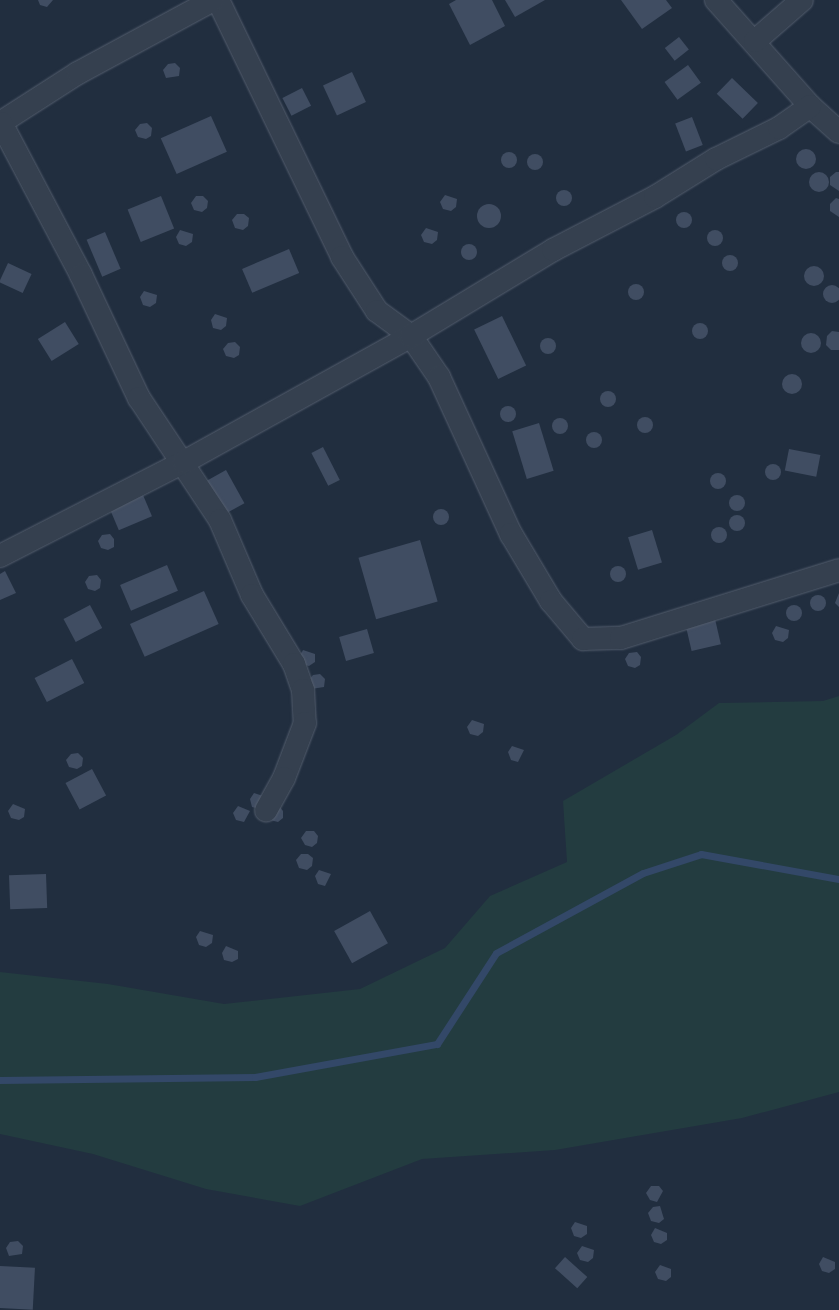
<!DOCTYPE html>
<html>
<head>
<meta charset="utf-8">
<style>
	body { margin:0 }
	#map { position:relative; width:839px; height:1310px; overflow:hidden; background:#212e3f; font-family:Karla,sans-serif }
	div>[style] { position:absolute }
	.green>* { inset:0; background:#233c40 }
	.stream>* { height:7px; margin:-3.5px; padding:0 3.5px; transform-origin:3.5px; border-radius:3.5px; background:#334868 }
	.building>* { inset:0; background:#404d62; transform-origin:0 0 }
	.round { border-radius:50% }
	.roads { filter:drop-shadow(0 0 1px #535d6d) drop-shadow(0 0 1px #535d6d) }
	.street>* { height:22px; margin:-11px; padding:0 11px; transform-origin:11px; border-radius:11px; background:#35404f }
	span { translate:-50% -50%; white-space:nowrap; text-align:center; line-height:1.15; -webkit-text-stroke:3px #1a2534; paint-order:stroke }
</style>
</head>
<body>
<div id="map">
	<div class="green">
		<div style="clip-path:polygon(839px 696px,839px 1092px,742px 1118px,555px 1150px,422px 1159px,300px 1206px,206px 1189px,93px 1154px,0 1134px,0 972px,108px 984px,224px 1004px,360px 989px,445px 948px,490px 896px,567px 862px,563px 801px,676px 735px,719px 703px,823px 701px)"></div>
	</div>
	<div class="stream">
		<div style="left:0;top:1080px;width:255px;rotate:-0.7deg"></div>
		<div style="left:255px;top:1077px;width:185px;rotate:-10.3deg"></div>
		<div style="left:437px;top:1044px;width:108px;rotate:-57deg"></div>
		<div style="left:496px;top:953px;width:167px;rotate:-28.6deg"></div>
		<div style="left:643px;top:873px;width:61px;rotate:-18.1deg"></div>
		<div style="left:701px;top:854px;width:140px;rotate:10.3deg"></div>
	</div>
	<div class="building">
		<div style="clip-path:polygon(38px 0,53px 0,47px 7px,40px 5px)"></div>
		<div style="clip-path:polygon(456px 0,492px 0,505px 26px,470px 45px,449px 4px)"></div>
		<div style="clip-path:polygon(505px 0,545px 0,515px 17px)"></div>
		<div style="clip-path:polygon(621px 0,666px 0,672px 8px,642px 29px)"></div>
		<div style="left:679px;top:37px;width:16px;height:18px;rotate:52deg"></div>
		<div style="clip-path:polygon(175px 63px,180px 68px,179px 76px,166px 78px,163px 70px,168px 64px)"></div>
		<div style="left:688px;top:65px;width:22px;height:29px;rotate:54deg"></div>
		<div style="left:352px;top:72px;width:33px;height:32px;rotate:65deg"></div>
		<div style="left:732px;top:78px;width:36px;height:22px;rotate:44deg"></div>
		<div style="left:302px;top:88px;width:20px;height:22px;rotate:63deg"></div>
		<div style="left:211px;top:116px;width:39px;height:55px;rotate:66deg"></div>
		<div style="left:692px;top:117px;width:30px;height:18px;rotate:69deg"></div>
		<div style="clip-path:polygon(147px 123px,152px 128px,151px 136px,146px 139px,138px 137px,135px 130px,140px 124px)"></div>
		<div class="round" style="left:796px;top:149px;width:20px;height:20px"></div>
		<div class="round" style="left:501px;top:152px;width:16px;height:16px"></div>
		<div class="round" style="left:527px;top:154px;width:16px;height:16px"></div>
		<div style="clip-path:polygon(836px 172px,839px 172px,839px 191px,830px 185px,830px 177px)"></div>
		<div class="round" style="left:809px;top:172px;width:20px;height:20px"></div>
		<div class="round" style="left:556px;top:190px;width:16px;height:16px"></div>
		<div style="clip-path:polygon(445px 195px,457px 199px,456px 207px,451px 211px,443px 209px,440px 202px)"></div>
		<div style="left:161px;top:196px;width:35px;height:36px;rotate:68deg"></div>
		<div style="clip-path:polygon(196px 196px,203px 196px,208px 201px,207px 208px,202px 212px,194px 210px,191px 203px)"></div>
		<div style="clip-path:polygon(836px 198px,839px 199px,839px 217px,830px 211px,830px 204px)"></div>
		<div class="round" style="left:477px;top:204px;width:24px;height:24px"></div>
		<div class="round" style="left:676px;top:212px;width:16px;height:16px"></div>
		<div style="clip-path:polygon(237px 214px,244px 214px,249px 218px,248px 226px,243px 230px,235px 228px,232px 220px)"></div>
		<div style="clip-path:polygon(426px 228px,438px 232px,437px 240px,432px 244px,424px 242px,421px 235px)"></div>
		<div class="round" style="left:707px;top:230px;width:16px;height:16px"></div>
		<div style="clip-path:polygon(180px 230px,193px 234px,192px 242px,186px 246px,179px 244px,176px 237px)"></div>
		<div style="left:105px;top:232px;width:40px;height:20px;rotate:67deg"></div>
		<div class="round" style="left:461px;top:244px;width:16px;height:16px"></div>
		<div style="left:289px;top:249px;width:26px;height:51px;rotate:67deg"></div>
		<div class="round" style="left:722px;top:255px;width:16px;height:16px"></div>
		<div style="left:8px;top:263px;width:26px;height:21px;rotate:25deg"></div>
		<div class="round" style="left:804px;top:266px;width:20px;height:20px"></div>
		<div class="round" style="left:628px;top:284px;width:16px;height:16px"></div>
		<div class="round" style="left:823px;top:285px;width:18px;height:18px"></div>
		<div style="clip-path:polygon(144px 291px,157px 295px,156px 303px,150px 307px,143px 305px,140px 297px)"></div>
		<div style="clip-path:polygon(215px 314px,227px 318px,226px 326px,221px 330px,213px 328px,211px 320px)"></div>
		<div style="left:502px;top:316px;width:55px;height:31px;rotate:64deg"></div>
		<div style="left:65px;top:322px;width:26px;height:32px;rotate:58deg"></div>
		<div class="round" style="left:692px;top:323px;width:16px;height:16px"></div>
		<div style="clip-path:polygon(832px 331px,839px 332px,839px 350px,831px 350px,826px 345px,827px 336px)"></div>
		<div class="round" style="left:801px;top:333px;width:20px;height:20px"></div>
		<div class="round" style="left:540px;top:338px;width:16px;height:16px"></div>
		<div style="clip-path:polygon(235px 342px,240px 347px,239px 355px,234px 358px,226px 356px,223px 349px,228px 343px)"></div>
		<div class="round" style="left:782px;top:374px;width:20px;height:20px"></div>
		<div class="round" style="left:600px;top:391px;width:16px;height:16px"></div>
		<div class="round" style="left:500px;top:406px;width:16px;height:16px"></div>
		<div class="round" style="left:637px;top:417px;width:16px;height:16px"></div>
		<div class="round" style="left:552px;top:418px;width:16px;height:16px"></div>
		<div style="left:539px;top:423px;width:50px;height:28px;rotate:73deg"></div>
		<div class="round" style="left:586px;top:432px;width:16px;height:16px"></div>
		<div style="left:323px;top:447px;width:37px;height:13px;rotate:63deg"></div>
		<div style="left:789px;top:449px;width:32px;height:22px;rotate:11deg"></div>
		<div class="round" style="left:765px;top:464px;width:16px;height:16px"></div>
		<div style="left:226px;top:470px;width:38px;height:24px;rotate:61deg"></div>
		<div class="round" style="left:710px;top:473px;width:16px;height:16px"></div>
		<div class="round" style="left:729px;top:495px;width:16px;height:16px"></div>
		<div style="left:143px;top:495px;width:23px;height:36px;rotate:67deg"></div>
		<div class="round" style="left:433px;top:509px;width:16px;height:16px"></div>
		<div class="round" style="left:729px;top:515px;width:16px;height:16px"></div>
		<div class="round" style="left:711px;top:527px;width:16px;height:16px"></div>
		<div style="left:652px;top:530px;width:34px;height:25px;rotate:73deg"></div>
		<div style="clip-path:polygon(110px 534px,114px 539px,114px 547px,108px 550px,101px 548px,98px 541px,102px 535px)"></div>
		<div style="left:420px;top:540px;width:64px;height:64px;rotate:74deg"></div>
		<div style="left:167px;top:565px;width:28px;height:51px;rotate:67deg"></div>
		<div class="round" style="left:610px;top:566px;width:16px;height:16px"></div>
		<div style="clip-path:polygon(5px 571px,16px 593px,0 600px,0 574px)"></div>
		<div style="clip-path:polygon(97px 575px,101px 580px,100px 588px,95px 591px,88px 589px,85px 582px,89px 576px)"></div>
		<div style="left:204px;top:591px;width:36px;height:81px;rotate:66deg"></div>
		<div style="clip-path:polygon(839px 593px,839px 607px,835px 603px)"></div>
		<div class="round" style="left:810px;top:595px;width:16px;height:16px"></div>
		<div class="round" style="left:786px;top:605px;width:16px;height:16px"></div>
		<div style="left:90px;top:605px;width:26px;height:30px;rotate:62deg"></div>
		<div style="left:715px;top:619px;width:26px;height:30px;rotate:77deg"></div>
		<div style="clip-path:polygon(776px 626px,789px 630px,788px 638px,783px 642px,775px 640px,772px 633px)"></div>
		<div style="left:367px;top:629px;width:25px;height:29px;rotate:74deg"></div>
		<div style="clip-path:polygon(303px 650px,315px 654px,315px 662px,309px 666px,302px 664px,299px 657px)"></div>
		<div style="clip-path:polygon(637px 652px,641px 657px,640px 665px,635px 668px,628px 666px,625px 659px,629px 653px)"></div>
		<div style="left:72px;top:659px;width:27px;height:42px;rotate:63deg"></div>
		<div style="clip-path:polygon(320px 674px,325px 679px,324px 687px,311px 689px,308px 681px,313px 675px)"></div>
		<div style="clip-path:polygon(472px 720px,484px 724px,483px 732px,478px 736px,470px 734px,467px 727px)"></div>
		<div style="clip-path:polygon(512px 746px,524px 750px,518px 762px,511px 760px,508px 752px)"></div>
		<div style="clip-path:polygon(78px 753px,83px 758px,82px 766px,77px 769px,69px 767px,66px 760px,71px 754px)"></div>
		<div style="left:92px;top:769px;width:30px;height:30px;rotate:62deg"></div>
		<div style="clip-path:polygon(254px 793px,266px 797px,260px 809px,252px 807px,250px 799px)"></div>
		<div style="clip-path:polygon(13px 804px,25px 809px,24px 817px,19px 820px,11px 818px,8px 811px)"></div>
		<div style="clip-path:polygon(238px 806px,250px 811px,244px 822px,236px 820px,233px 813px)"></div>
		<div style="clip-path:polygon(279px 806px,283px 811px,283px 818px,278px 822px,270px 820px,267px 813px)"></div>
		<div style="clip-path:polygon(306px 831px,314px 831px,318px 836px,317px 843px,312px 847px,305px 845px,301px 838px)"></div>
		<div style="clip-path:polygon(301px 854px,308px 854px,313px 858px,312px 866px,307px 870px,299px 868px,296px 860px)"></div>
		<div style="clip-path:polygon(319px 870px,331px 874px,325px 886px,318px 884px,315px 876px)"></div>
		<div style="left:46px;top:874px;width:34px;height:37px;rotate:88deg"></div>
		<div style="left:370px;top:911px;width:37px;height:41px;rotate:61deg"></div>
		<div style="clip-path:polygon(200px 931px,213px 935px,212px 943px,206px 947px,199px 945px,196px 937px)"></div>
		<div style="clip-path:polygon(226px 946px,238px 951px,238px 959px,232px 962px,224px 960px,222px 953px)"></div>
		<div style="clip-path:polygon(651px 1186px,659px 1186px,663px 1191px,657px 1202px,650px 1200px,646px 1193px)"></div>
		<div style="clip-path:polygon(660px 1206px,664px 1219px,659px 1223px,651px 1221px,648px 1213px,653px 1207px)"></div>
		<div style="clip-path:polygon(575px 1222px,587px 1226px,587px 1234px,581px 1238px,574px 1236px,571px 1228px)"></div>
		<div style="clip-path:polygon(655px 1228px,667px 1233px,667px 1240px,661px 1244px,654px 1242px,651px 1235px)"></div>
		<div style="clip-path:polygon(18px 1241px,23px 1246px,22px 1254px,9px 1256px,6px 1248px,10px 1242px)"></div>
		<div style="clip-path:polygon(582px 1246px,594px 1250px,593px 1258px,588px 1262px,580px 1260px,577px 1253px)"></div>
		<div style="left:565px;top:1257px;width:30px;height:15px;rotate:42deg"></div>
		<div style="clip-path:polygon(823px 1257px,835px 1262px,835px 1269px,829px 1273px,822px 1271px,819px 1264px)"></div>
		<div style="clip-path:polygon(660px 1265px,671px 1269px,671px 1277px,666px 1281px,658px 1279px,655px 1272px)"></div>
		<div style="left:0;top:1266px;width:35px;height:42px;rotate:3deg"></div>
	</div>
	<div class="roads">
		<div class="street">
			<div style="left:218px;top:0;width:285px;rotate:64.2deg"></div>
			<div style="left:342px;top:257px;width:64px;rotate:57.1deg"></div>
			<div style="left:377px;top:311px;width:42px;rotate:36.3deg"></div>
			<div style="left:411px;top:336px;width:50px;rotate:55.7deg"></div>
			<div style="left:439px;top:377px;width:173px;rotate:65.4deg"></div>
			<div style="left:511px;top:534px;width:78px;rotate:59.2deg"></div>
			<div style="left:551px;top:601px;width:50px;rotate:49.9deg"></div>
			<div style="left:583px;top:639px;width:38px;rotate:-2deg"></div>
			<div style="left:621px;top:638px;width:228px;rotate:-17.3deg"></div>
			<div style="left:716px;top:0;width:142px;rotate:48.4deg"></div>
			<div style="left:810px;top:106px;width:39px;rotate:42deg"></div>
			<div style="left:755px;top:41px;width:62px;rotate:-41.1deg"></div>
			<div style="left:0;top:123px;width:93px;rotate:-32.7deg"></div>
			<div style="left:78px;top:73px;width:153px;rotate:-28.4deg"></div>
			<div style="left:1px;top:123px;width:172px;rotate:62.2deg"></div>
			<div style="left:81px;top:275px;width:136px;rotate:64.8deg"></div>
			<div style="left:139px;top:398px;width:146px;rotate:56.4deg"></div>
			<div style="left:220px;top:520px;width:82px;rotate:66.9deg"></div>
			<div style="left:252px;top:595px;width:81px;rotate:58.7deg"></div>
			<div style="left:294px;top:664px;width:28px;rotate:71deg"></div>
			<div style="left:303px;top:690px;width:33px;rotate:87deg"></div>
			<div style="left:305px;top:723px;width:59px;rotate:110.9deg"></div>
			<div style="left:284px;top:778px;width:37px;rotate:119deg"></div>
			<div style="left:0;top:556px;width:207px;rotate:-27.1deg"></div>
			<div style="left:184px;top:462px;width:260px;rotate:-29deg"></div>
			<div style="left:411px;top:336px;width:166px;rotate:-31.2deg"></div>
			<div style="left:553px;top:250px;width:115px;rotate:-27.5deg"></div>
			<div style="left:655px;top:197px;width:72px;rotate:-31.9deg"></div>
			<div style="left:716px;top:159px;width:70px;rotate:-26.2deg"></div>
			<div style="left:779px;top:128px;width:38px;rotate:-35deg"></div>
		</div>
	</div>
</div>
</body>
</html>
